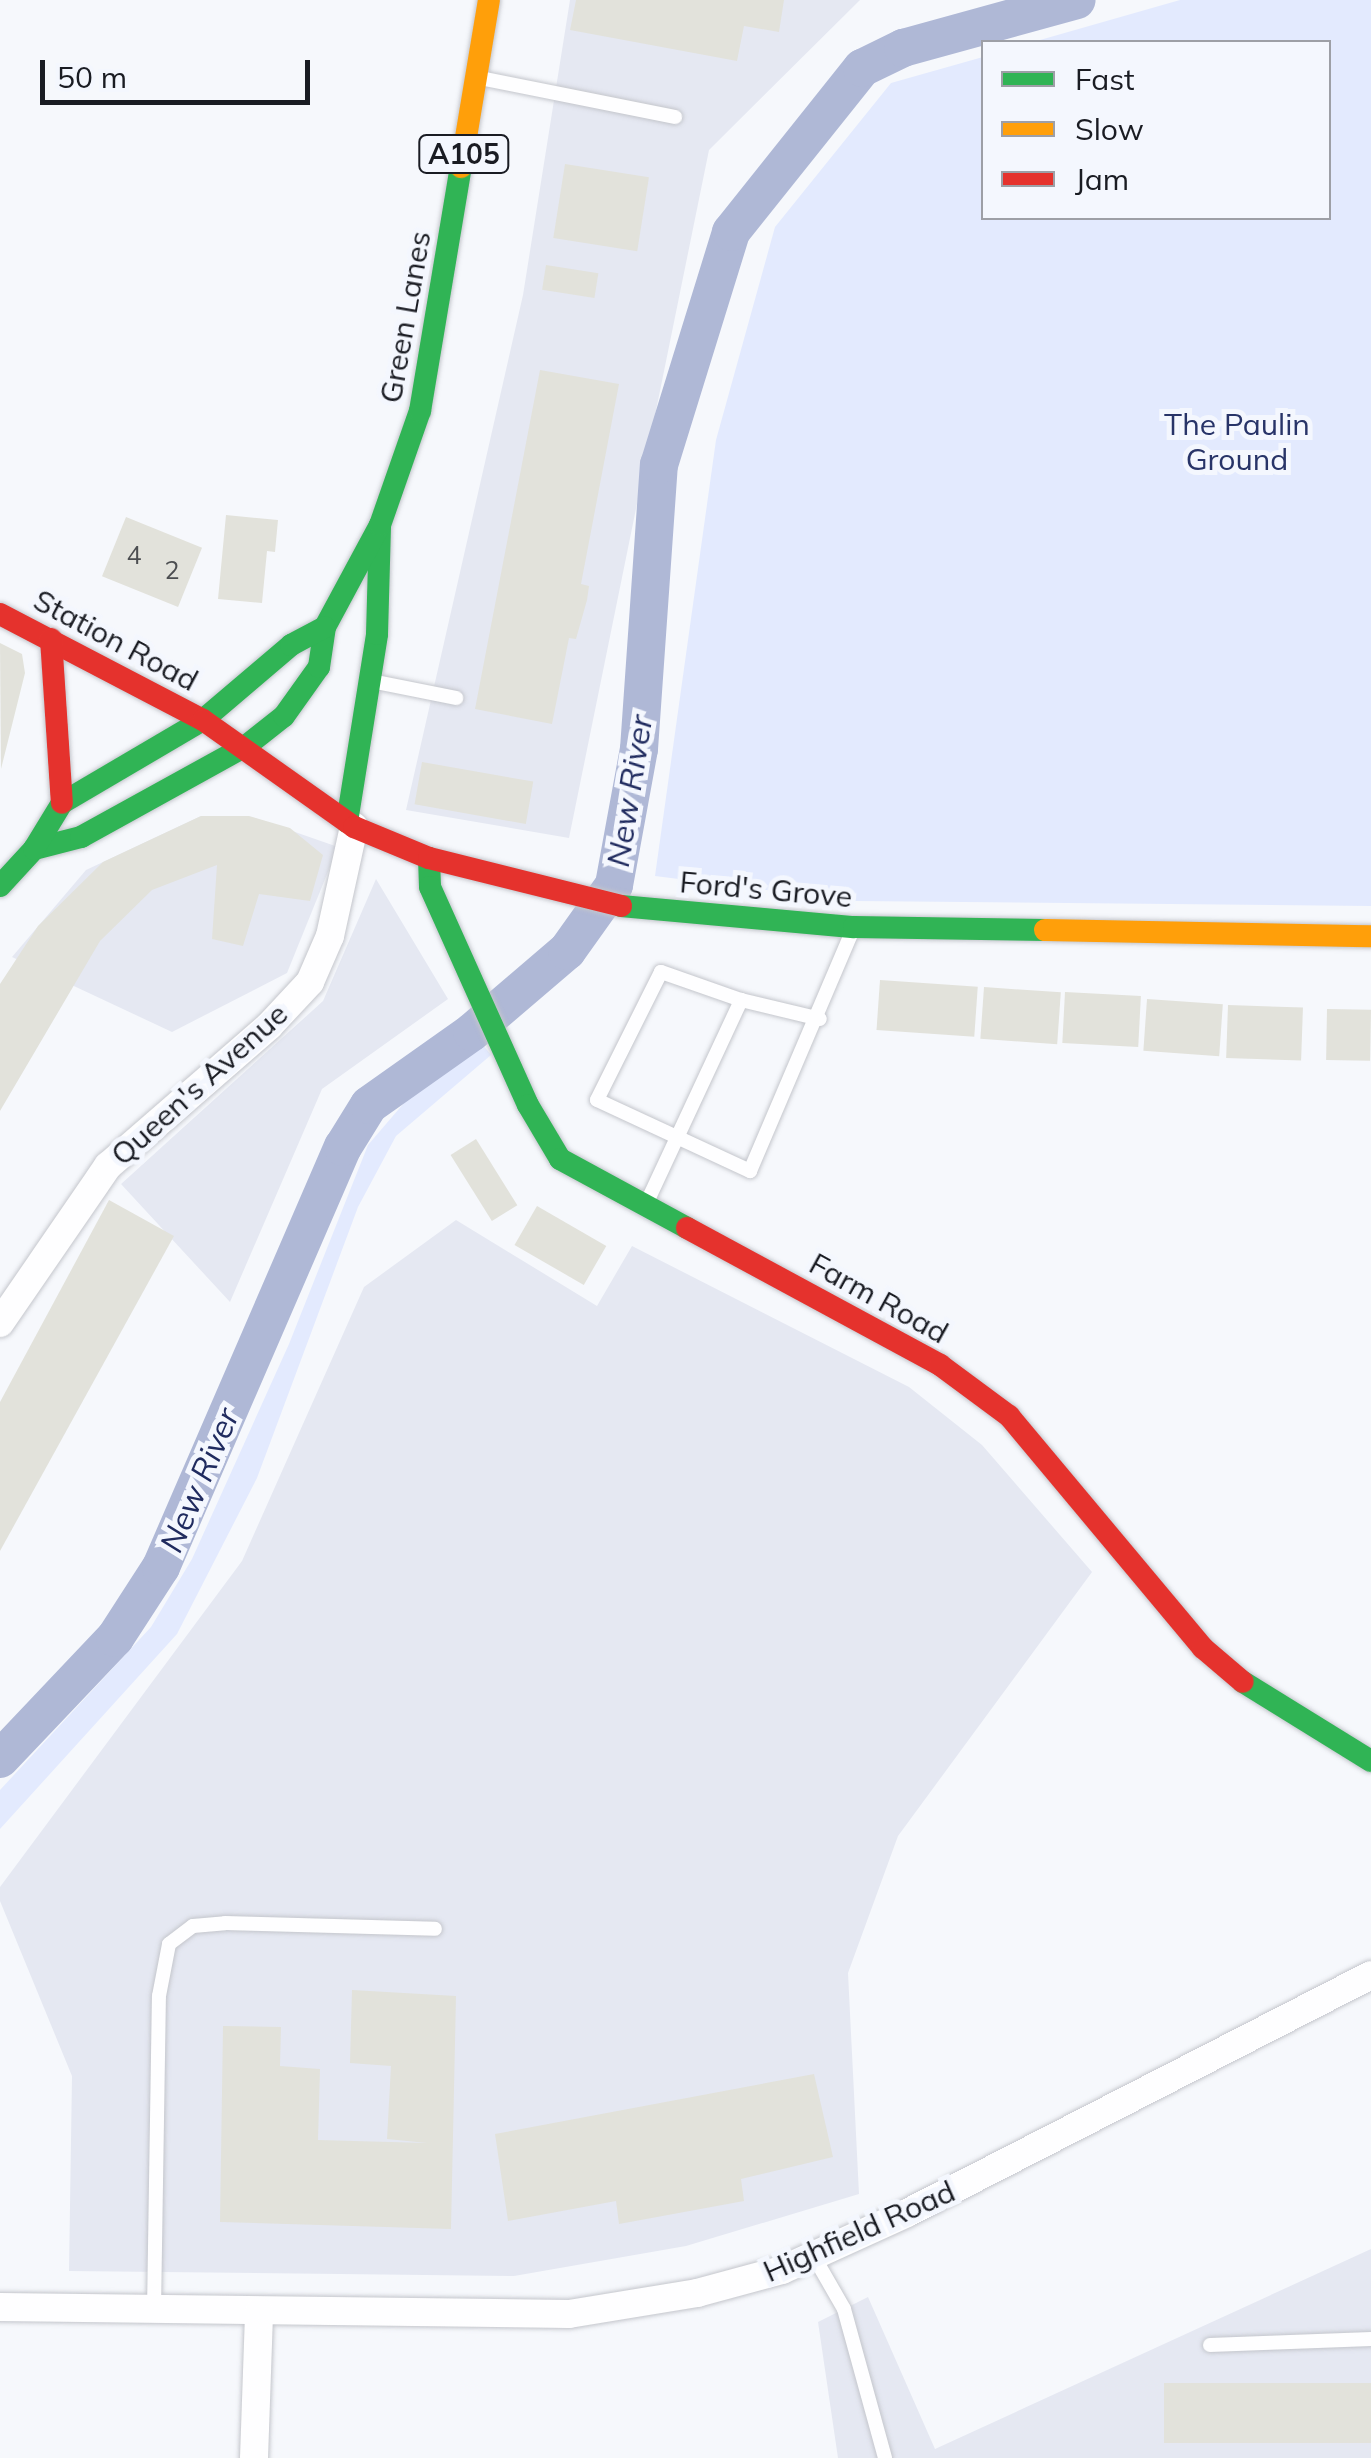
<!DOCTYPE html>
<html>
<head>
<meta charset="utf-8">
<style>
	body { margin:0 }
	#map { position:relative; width:1371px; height:2458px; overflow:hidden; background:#f6f8fc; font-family:Mulish,sans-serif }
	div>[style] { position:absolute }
	.built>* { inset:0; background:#e5e8f2 }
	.green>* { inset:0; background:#e3eafe }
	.canal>* { height:38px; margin:-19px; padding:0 19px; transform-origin:19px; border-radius:19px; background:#afb8d6 }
	.building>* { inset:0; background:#e2e2db; transform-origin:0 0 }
	.roads { filter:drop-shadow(0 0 2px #c4c6cc) drop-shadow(0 0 2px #c4c6cc) }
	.lane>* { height:14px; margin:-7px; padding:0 7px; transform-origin:7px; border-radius:7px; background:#fefeff }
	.street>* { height:28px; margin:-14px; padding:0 14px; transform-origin:14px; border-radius:14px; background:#fefeff }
	.fast>* { height:22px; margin:-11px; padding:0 11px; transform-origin:11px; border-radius:11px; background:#30b455 }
	.slow>* { height:22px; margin:-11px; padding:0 11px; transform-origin:11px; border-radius:11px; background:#ff9f0a }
	.jam>* { height:22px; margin:-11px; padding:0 11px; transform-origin:11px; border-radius:11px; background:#e5322d }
	span { translate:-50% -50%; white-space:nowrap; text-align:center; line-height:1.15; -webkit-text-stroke:10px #f4f7fe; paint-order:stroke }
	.number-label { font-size:25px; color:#4c4e51 }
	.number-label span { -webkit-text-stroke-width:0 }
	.shield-label span { padding:2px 8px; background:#f4f7fe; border:2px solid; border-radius:8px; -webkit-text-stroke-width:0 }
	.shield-label { font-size:28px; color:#1a1c23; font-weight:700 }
	.street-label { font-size:30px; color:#1a1c23 }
	.park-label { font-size:30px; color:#283468 }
	.water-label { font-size:32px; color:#202b5f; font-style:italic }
	.legend { position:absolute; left:981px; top:40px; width:350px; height:180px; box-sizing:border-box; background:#f4f7fe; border:2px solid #9d9fa6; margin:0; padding:12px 18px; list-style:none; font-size:30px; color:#1a1c23 }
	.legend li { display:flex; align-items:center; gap:20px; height:50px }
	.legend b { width:50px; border:2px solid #9d9fa6 }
	.scale { position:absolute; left:40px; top:60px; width:270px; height:45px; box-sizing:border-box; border:5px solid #1a1c23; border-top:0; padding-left:12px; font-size:30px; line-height:35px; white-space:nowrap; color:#1a1c23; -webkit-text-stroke:8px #f4f7fe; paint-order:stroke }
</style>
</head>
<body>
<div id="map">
	<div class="built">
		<div style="clip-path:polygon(570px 0,860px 0,709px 150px,569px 838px,406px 810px,523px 295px)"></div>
		<div style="clip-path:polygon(201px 816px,255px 818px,338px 847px,287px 973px,172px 1032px,12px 957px,86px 870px)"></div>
		<div style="clip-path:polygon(376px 879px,448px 999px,322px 1089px,230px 1302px,121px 1184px,323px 1001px)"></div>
		<div style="clip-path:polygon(456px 1220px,597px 1306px,632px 1246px,909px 1387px,982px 1445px,1092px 1572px,898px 1836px,848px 1973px,859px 2194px,686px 2246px,514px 2276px,69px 2271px,72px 2076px,0 1901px,0 1887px,242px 1561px,364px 1287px)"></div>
		<div style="clip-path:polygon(1371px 2249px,1371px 2458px,838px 2458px,818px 2322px,868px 2297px,935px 2449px)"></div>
	</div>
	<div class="green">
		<div style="clip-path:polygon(1180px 0,1371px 0,1371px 906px,855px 901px,655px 876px,716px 440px,775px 227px,891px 83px,983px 57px,984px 218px,1328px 218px,1328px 42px,1033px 42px)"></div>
		<div style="clip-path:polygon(479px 1040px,491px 1055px,396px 1136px,358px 1207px,257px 1478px,177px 1634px,0 1829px,0 1790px,151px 1627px,192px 1559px,289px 1344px,368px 1145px,404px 1103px)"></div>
	</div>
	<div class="canal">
		<div style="left:0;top:1759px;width:167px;rotate:-46.5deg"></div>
		<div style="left:115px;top:1638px;width:85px;rotate:-57.1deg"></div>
		<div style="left:161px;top:1567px;width:458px;rotate:-66.6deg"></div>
		<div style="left:343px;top:1147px;width:49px;rotate:-58.2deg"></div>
		<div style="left:369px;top:1105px;width:126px;rotate:-35.3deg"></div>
		<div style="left:472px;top:1032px;width:125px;rotate:-40.5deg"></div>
		<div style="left:567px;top:951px;width:81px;rotate:-54.5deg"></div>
		<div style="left:614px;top:885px;width:138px;rotate:-79.6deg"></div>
		<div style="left:639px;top:749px;width:285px;rotate:-86deg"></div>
		<div style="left:659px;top:465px;width:244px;rotate:-72.8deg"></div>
		<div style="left:731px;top:232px;width:210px;rotate:-51.4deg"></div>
		<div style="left:862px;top:68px;width:46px;rotate:-26deg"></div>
		<div style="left:903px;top:48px;width:180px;rotate:-15.4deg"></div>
	</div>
	<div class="building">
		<div style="clip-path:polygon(576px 0,784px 0,779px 32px,744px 26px,737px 61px,570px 30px)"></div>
		<div style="left:565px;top:164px;width:85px;height:75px;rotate:9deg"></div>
		<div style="left:546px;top:265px;width:53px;height:25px;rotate:9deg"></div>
		<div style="clip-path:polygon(540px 370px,619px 384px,581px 584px,589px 586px,587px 600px,576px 639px,569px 638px,552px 724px,475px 709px)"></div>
		<div style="clip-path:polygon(226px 515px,278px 520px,275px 552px,267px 551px,262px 603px,218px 599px)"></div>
		<div style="left:126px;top:517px;width:82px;height:64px;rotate:22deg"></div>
		<div style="clip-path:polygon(0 643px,22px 654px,25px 673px,1px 769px)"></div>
		<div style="left:422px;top:762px;width:113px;height:43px;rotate:10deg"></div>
		<div style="clip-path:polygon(201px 816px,249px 816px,290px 828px,323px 855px,310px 901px,259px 894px,243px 946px,212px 939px,217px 865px,152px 890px,100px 941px,0 1111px,0 984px,38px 926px,103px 862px)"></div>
		<div style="left:880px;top:980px;width:98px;height:50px;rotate:4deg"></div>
		<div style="left:984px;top:987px;width:77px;height:52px;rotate:4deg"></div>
		<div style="left:1065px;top:992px;width:76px;height:51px;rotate:3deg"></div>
		<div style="left:1147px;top:999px;width:76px;height:52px;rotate:4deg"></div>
		<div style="left:1228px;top:1005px;width:75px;height:53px;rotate:2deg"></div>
		<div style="left:1327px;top:1009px;width:44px;height:51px;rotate:1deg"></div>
		<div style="left:476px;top:1139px;width:78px;height:30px;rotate:58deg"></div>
		<div style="clip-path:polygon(109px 1200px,174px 1236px,0 1551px,0 1402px)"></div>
		<div style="left:537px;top:1206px;width:80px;height:45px;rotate:30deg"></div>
		<div style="clip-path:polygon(352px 1990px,456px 1996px,451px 2229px,220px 2222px,223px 2026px,281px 2027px,280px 2066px,320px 2069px,318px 2140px,427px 2143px,387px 2139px,391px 2066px,350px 2063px)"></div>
		<div style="clip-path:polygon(814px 2074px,833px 2157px,741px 2179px,744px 2201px,619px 2224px,616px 2201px,508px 2221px,495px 2134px)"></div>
		<div style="left:1371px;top:2383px;width:60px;height:207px;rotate:90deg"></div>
	</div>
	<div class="roads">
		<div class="lane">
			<div style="left:480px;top:78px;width:199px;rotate:11.3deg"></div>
			<div style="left:371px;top:681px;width:87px;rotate:11.3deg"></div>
			<div style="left:741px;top:1000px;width:85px;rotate:-160.7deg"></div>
			<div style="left:661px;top:972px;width:143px;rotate:116.6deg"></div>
			<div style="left:597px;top:1100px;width:169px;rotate:24.9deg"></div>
			<div style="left:750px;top:1171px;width:260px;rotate:-66.9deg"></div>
			<div style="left:647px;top:1202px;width:223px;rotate:-65deg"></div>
			<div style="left:741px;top:1000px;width:81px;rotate:13.5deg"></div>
			<div style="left:813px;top:2255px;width:62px;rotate:60.1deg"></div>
			<div style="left:844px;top:2309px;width:155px;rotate:74.6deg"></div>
			<div style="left:154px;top:2310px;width:314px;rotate:-89.1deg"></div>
			<div style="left:159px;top:1996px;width:53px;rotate:-79.1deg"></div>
			<div style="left:169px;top:1944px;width:30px;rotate:-37deg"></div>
			<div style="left:193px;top:1926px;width:32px;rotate:-5deg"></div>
			<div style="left:225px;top:1923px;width:210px;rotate:1.6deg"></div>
			<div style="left:1210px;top:2345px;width:161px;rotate:-2.1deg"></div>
		</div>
		<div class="street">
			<div style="left:0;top:1323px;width:191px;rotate:-55.5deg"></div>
			<div style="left:108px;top:1166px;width:213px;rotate:-41deg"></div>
			<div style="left:269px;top:1026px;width:60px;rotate:-47deg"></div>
			<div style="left:310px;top:982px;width:50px;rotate:-66.5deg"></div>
			<div style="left:330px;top:936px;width:112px;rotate:-77.6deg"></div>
			<div style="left:0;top:2307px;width:569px;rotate:0.7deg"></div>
			<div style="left:569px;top:2314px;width:130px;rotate:-9.3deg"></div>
			<div style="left:697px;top:2293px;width:88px;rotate:-15.1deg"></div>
			<div style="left:782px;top:2270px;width:137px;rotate:-24.5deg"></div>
			<div style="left:907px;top:2213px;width:521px;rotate:-27.15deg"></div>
			<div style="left:254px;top:2458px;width:146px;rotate:-88deg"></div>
		</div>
		<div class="fast">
			<div style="left:347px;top:822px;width:190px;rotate:-80.9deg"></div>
			<div style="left:377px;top:634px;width:109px;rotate:-88.4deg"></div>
			<div style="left:34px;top:849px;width:49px;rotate:-14.3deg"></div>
			<div style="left:81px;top:837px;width:188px;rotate:-28.9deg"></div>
			<div style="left:246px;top:746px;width:48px;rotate:-38.3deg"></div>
			<div style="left:284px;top:716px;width:60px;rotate:-54.5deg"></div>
			<div style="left:319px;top:667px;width:40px;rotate:-81.5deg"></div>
			<div style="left:325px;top:627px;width:116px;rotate:-61.7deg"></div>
			<div style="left:380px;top:525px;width:121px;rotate:-70.7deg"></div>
			<div style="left:420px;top:411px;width:247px;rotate:-80.5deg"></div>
			<div style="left:429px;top:858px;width:29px;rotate:88deg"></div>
			<div style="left:430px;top:887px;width:239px;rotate:65.8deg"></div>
			<div style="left:528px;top:1105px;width:63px;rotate:59.3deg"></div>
			<div style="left:560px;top:1159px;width:145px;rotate:28.5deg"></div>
			<div style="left:0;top:886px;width:50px;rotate:-47.4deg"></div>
			<div style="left:34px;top:849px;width:54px;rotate:-58.7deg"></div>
			<div style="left:62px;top:803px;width:164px;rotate:-30.5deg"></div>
			<div style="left:203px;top:720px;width:116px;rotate:-40.4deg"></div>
			<div style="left:291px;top:645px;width:38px;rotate:-28deg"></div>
			<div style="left:621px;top:906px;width:234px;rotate:5.2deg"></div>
			<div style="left:854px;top:927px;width:191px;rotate:0.9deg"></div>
			<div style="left:1243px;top:1682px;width:150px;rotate:31.7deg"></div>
		</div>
		<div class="slow">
			<div style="left:461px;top:167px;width:169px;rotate:-80.5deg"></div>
			<div style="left:1045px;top:930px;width:326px;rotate:1.1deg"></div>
		</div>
		<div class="jam">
			<div style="left:0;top:614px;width:229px;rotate:27.6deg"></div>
			<div style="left:203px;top:720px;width:185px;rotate:35.3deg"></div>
			<div style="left:354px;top:827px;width:81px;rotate:22.5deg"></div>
			<div style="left:429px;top:858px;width:198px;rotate:14deg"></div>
			<div style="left:51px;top:639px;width:164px;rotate:86.2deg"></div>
			<div style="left:687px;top:1228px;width:288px;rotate:28.4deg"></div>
			<div style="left:940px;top:1365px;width:86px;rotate:36.5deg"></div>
			<div style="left:1009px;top:1416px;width:302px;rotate:50.1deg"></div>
			<div style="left:1203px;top:1648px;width:52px;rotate:40.4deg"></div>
		</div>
	</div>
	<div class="number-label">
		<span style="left:134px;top:555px">4</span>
		<span style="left:172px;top:570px">2</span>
	</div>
	<div class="shield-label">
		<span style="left:464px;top:154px">A105</span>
	</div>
	<div class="street-label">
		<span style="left:405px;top:317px;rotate:-80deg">Green Lanes</span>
		<span style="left:116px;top:640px;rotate:28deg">Station Road</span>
		<span style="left:766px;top:889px;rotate:5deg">Ford's Grove</span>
		<span style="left:199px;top:1084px;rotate:-42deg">Queen's Avenue</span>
		<span style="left:879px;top:1298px;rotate:29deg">Farm Road</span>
		<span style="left:859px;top:2231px;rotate:-24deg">Highfield Road</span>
	</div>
	<div class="park-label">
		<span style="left:1237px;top:441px">The Paulin<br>Ground</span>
	</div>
	<div class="water-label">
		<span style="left:629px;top:791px;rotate:-81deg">New River</span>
		<span style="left:199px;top:1480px;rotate:-67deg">New River</span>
	</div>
	<ul class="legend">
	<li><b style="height:12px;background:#30b455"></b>Fast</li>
	<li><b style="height:12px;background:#ff9f0a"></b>Slow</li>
	<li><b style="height:12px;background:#e5322d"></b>Jam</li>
	</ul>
	<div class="scale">50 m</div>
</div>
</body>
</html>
